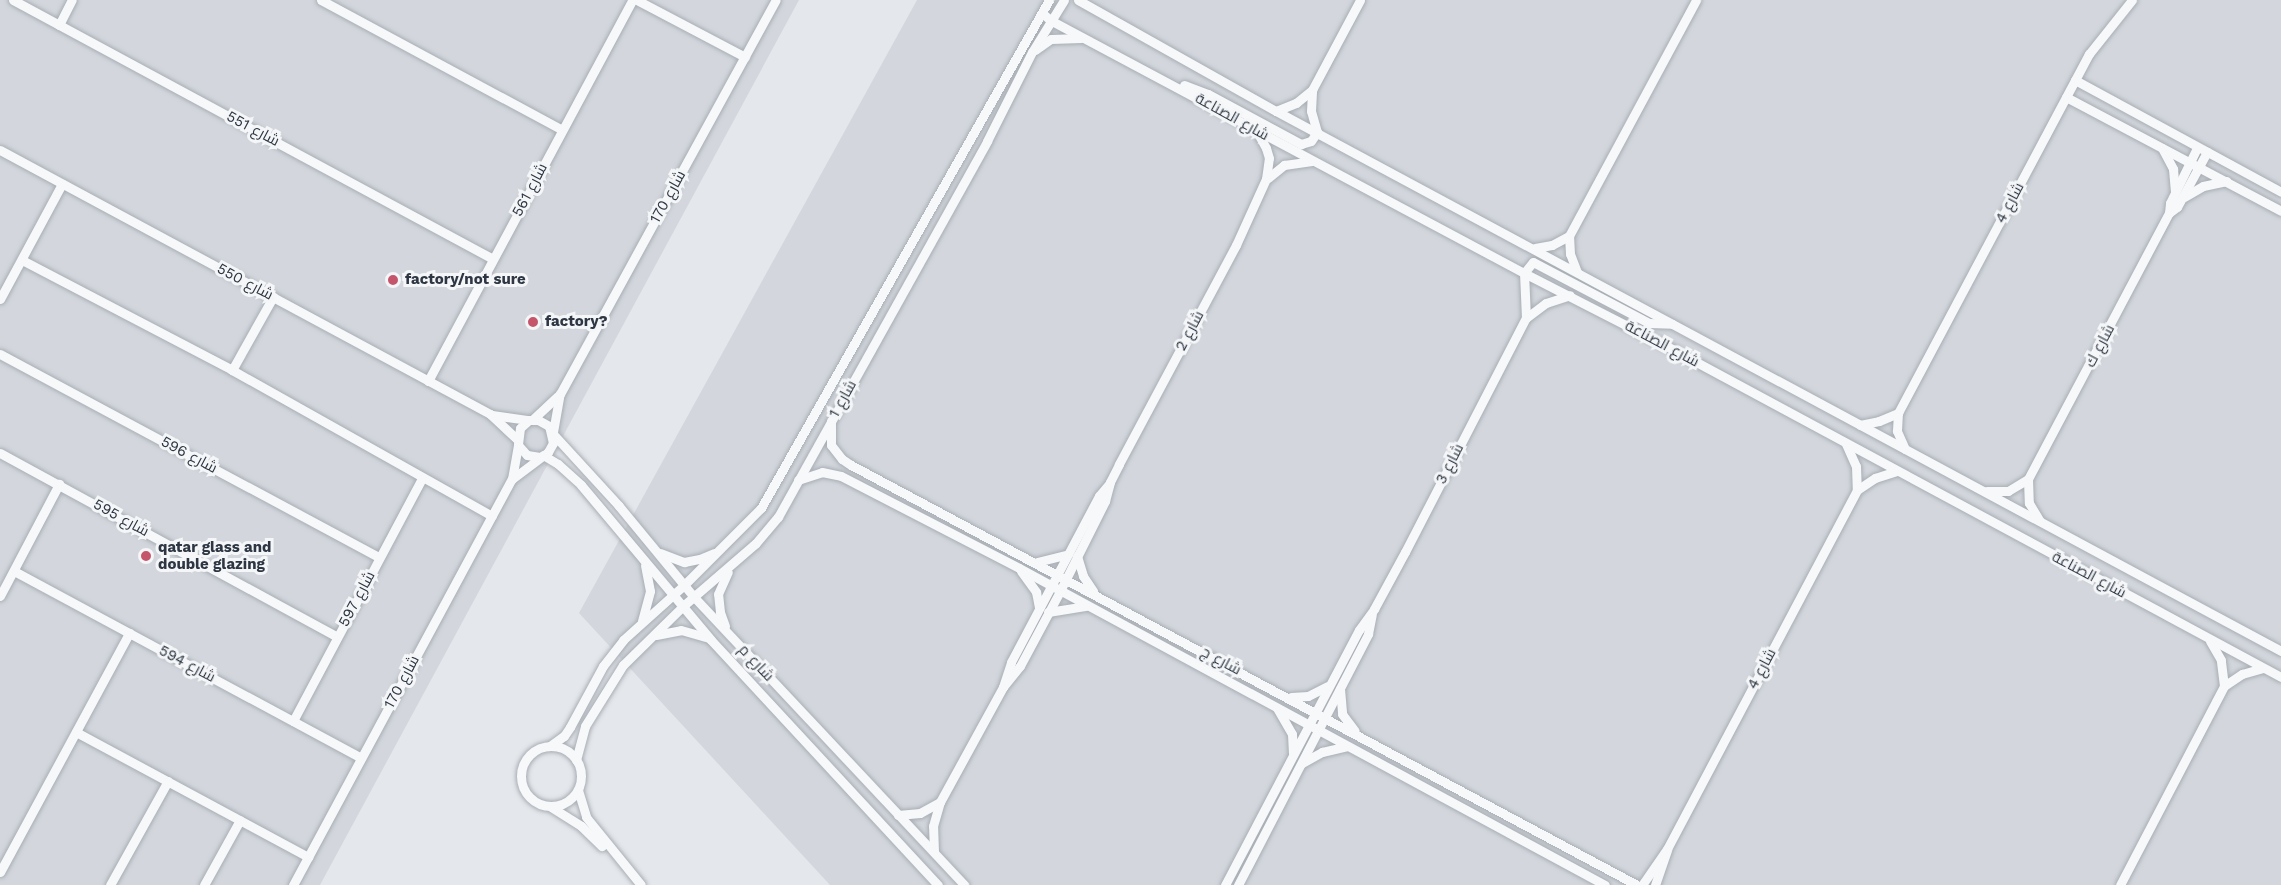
<!DOCTYPE html>
<html>
<head>
<meta charset="utf-8">
<style>
	body { margin:0 }
	#map { position:relative; width:2281px; height:885px; overflow:hidden; background:#e4e7eb; font-family:"Work Sans",Cairo,sans-serif }
	div>[style] { position:absolute }
	.built>* { inset:0; background:#d3d7dd }
	.roads { filter:drop-shadow(0 0 2px #a9aeb5) drop-shadow(0 0 2px #a9aeb5) }
	.minor>* { height:9px; margin:-4.5px; padding:0 4.5px; transform-origin:4.5px; border-radius:4.5px; background:#f7f8fa }
	.minor>.ring { margin:-4.5px; padding:0; box-sizing:content-box; background:none; border:9px solid #f7f8fa; border-radius:50% }
	.dots>* { width:16px; height:16px; translate:-50% -50%; box-sizing:border-box; border:3px solid #f4f6f8; border-radius:50% }
	span { translate:-50% -50%; white-space:nowrap; text-align:center; line-height:1.15; -webkit-text-stroke:6px #f4f6f8; paint-order:stroke }
	.street-label { font-size:15px; color:#2d3642 }
	.poi-label { font-size:15px; color:#2d3642; font-weight:700 }
	.left { translate:0 -50%; text-align:left }
</style>
</head>
<body>
<div id="map">
	<div class="built">
		<div style="clip-path:polygon(0 0,799px 0,320px 885px,0 885px)"></div>
		<div style="clip-path:polygon(917px 0,2281px 0,2281px 885px,830px 885px,579px 613px)"></div>
	</div>
	<div class="roads">
		<div class="minor">
			<div style="left:13px;top:0;width:545px;rotate:28.35deg"></div>
			<div style="left:321px;top:0;width:274px;rotate:28.3deg"></div>
			<div style="left:637px;top:0;width:122px;rotate:27.8deg"></div>
			<div style="left:1078px;top:0;width:227px;rotate:29.3deg"></div>
			<div style="left:1276px;top:111px;width:1141px;rotate:28.25deg"></div>
			<div style="left:1042px;top:13px;width:11px;rotate:41deg"></div>
			<div style="left:1050px;top:20px;width:537px;rotate:28.09deg"></div>
			<div style="left:1524px;top:273px;width:154px;rotate:27.1deg"></div>
			<div style="left:1661px;top:343px;width:704px;rotate:28.31deg"></div>
			<div style="left:59px;top:25px;width:28px;rotate:-63deg"></div>
			<div style="left:1035px;top:50px;width:19px;rotate:-35deg"></div>
			<div style="left:1051px;top:39px;width:30px;rotate:-2deg"></div>
			<div style="left:2075px;top:80px;width:234px;rotate:28.5deg"></div>
			<div style="left:1184px;top:85px;width:26px;rotate:21deg"></div>
			<div style="left:1208px;top:94px;width:106px;rotate:28.3deg"></div>
			<div style="left:1301px;top:144px;width:10px;rotate:-17deg"></div>
			<div style="left:1311px;top:141px;width:11px;rotate:-56deg"></div>
			<div style="left:1317px;top:132px;width:22px;rotate:-106deg"></div>
			<div style="left:1311px;top:111px;width:21px;rotate:-87deg"></div>
			<div style="left:2066px;top:97px;width:243px;rotate:27.9deg"></div>
			<div style="left:1276px;top:111px;width:22px;rotate:-22deg"></div>
			<div style="left:1296px;top:103px;width:21px;rotate:-39deg"></div>
			<div style="left:1312px;top:90px;width:102px;rotate:-61.9deg"></div>
			<div style="left:2162px;top:148px;width:24px;rotate:62deg"></div>
			<div style="left:2173px;top:169px;width:22px;rotate:85deg"></div>
			<div style="left:0;top:150px;width:557px;rotate:28.31deg"></div>
			<div style="left:490px;top:414px;width:37px;rotate:43deg"></div>
			<div style="left:1268px;top:178px;width:21px;rotate:-39deg"></div>
			<div style="left:1284px;top:165px;width:28px;rotate:-8deg"></div>
			<div style="left:2184px;top:197px;width:22px;rotate:-30deg"></div>
			<div style="left:2203px;top:186px;width:24px;rotate:-12deg"></div>
			<div style="left:2169px;top:213px;width:10px;rotate:-37deg"></div>
			<div style="left:2177px;top:207px;width:63px;rotate:-61.4deg"></div>
			<div style="left:1535px;top:248px;width:17px;rotate:-10deg"></div>
			<div style="left:1552px;top:245px;width:19px;rotate:-28deg"></div>
			<div style="left:22px;top:260px;width:237px;rotate:27.6deg"></div>
			<div style="left:232px;top:370px;width:298px;rotate:29.3deg"></div>
			<div style="left:1577px;top:272px;width:19px;rotate:-111deg"></div>
			<div style="left:1570px;top:254px;width:18px;rotate:-93deg"></div>
			<div style="left:1569px;top:236px;width:268px;rotate:-61.7deg"></div>
			<div style="left:0;top:299px;width:131px;rotate:-61.7deg"></div>
			<div style="left:1526px;top:318px;width:45px;rotate:-92.5deg"></div>
			<div style="left:1524px;top:273px;width:14px;rotate:-51deg"></div>
			<div style="left:1533px;top:262px;width:131px;rotate:27.7deg"></div>
			<div style="left:1649px;top:323px;width:23px;rotate:2deg"></div>
			<div style="left:0;top:354px;width:430px;rotate:28.2deg"></div>
			<div style="left:232px;top:370px;width:84px;rotate:-60.7deg"></div>
			<div style="left:428px;top:381px;width:432px;rotate:-61.8deg"></div>
			<div style="left:492px;top:415px;width:37px;rotate:8deg"></div>
			<div style="left:532px;top:420px;width:35px;rotate:-43deg"></div>
			<div style="left:831px;top:421px;width:24px;rotate:90deg"></div>
			<div style="left:831px;top:445px;width:18px;rotate:52deg"></div>
			<div style="left:842px;top:459px;width:11px;rotate:34deg"></div>
			<div style="left:851px;top:465px;width:891px;rotate:28.12deg"></div>
			<div style="left:1860px;top:425px;width:19px;rotate:-12deg"></div>
			<div style="left:1879px;top:421px;width:21px;rotate:-23deg"></div>
			<div style="left:553px;top:432px;width:39px;rotate:-80deg"></div>
			<div style="left:560px;top:394px;width:449px;rotate:-61.3deg"></div>
			<div style="left:554px;top:435px;width:96px;rotate:47.5deg"></div>
			<div style="left:619px;top:506px;width:118px;rotate:50.5deg"></div>
			<div style="left:694px;top:597px;width:395px;rotate:46.8deg"></div>
			<div style="left:1846px;top:444px;width:24px;rotate:66deg"></div>
			<div style="left:1856px;top:466px;width:24px;rotate:88deg"></div>
			<div style="left:1905px;top:449px;width:20px;rotate:-114deg"></div>
			<div style="left:1897px;top:431px;width:18px;rotate:-87deg"></div>
			<div style="left:1898px;top:413px;width:407px;rotate:-62deg"></div>
			<div style="left:2089px;top:54px;width:69px;rotate:-51.5deg"></div>
			<div style="left:0;top:453px;width:384px;rotate:28.6deg"></div>
			<div style="left:543px;top:455px;width:17px;rotate:31deg"></div>
			<div style="left:558px;top:464px;width:31px;rotate:42deg"></div>
			<div style="left:581px;top:485px;width:202px;rotate:50deg"></div>
			<div style="left:711px;top:640px;width:334px;rotate:47.2deg"></div>
			<div style="left:512px;top:479px;width:45px;rotate:-36.9deg"></div>
			<div style="left:548px;top:452px;width:10px;rotate:-61deg"></div>
			<div style="left:553px;top:443px;width:17px;rotate:-103deg"></div>
			<div style="left:549px;top:426px;width:13px;rotate:-151deg"></div>
			<div style="left:538px;top:420px;width:9px;rotate:180deg"></div>
			<div style="left:529px;top:420px;width:12px;rotate:138deg"></div>
			<div style="left:520px;top:428px;width:17px;rotate:97deg"></div>
			<div style="left:518px;top:445px;width:13px;rotate:48deg"></div>
			<div style="left:527px;top:455px;width:13px;rotate:9deg"></div>
			<div style="left:2028px;top:479px;width:24px;rotate:88deg"></div>
			<div style="left:2029px;top:503px;width:21px;rotate:59deg"></div>
			<div style="left:798px;top:480px;width:25px;rotate:-18deg"></div>
			<div style="left:822px;top:472px;width:19px;rotate:12deg"></div>
			<div style="left:841px;top:476px;width:200px;rotate:27.3deg"></div>
			<div style="left:1019px;top:568px;width:666px;rotate:28.41deg"></div>
			<div style="left:1987px;top:491px;width:21px"></div>
			<div style="left:2008px;top:491px;width:23px;rotate:-31deg"></div>
			<div style="left:2028px;top:479px;width:301px;rotate:-62.1deg"></div>
			<div style="left:2169px;top:213px;width:10px;rotate:-84deg"></div>
			<div style="left:2170px;top:203px;width:61px;rotate:-63.9deg"></div>
			<div style="left:660px;top:553px;width:26px;rotate:21deg"></div>
			<div style="left:684px;top:562px;width:16px;rotate:-11deg"></div>
			<div style="left:700px;top:559px;width:15px;rotate:-23deg"></div>
			<div style="left:1077px;top:556px;width:21px;rotate:73deg"></div>
			<div style="left:1083px;top:576px;width:18px;rotate:56deg"></div>
			<div style="left:1037px;top:562px;width:32px;rotate:-14deg"></div>
			<div style="left:14px;top:571px;width:394px;rotate:28.3deg"></div>
			<div style="left:1021px;top:571px;width:26px;rotate:54deg"></div>
			<div style="left:1036px;top:592px;width:16px;rotate:79deg"></div>
			<div style="left:0;top:596px;width:127px;rotate:-62.2deg"></div>
			<div style="left:1048px;top:612px;width:39px;rotate:-9deg"></div>
			<div style="left:642px;top:621px;width:31px;rotate:-75deg"></div>
			<div style="left:650px;top:591px;width:26px;rotate:-101deg"></div>
			<div style="left:725px;top:626px;width:15px;rotate:-110deg"></div>
			<div style="left:720px;top:612px;width:18px;rotate:-96deg"></div>
			<div style="left:718px;top:594px;width:24px;rotate:-66deg"></div>
			<div style="left:656px;top:635px;width:25px;rotate:-11deg"></div>
			<div style="left:681px;top:630px;width:29px;rotate:16deg"></div>
			<div style="left:2224px;top:686px;width:22px;rotate:-34deg"></div>
			<div style="left:2242px;top:674px;width:22px;rotate:-16deg"></div>
			<div style="left:1003px;top:687px;width:27px;rotate:-51deg"></div>
			<div style="left:1020px;top:666px;width:85px;rotate:-61.9deg"></div>
			<div style="left:1060px;top:591px;width:101px;rotate:-63.4deg"></div>
			<div style="left:1105px;top:501px;width:20px;rotate:-75deg"></div>
			<div style="left:1110px;top:482px;width:20px;rotate:-63deg"></div>
			<div style="left:1119px;top:464px;width:248px;rotate:-61.9deg"></div>
			<div style="left:1236px;top:245px;width:72px;rotate:-65.6deg"></div>
			<div style="left:1266px;top:179px;width:21px;rotate:-82deg"></div>
			<div style="left:1269px;top:158px;width:10px;rotate:-107deg"></div>
			<div style="left:1266px;top:148px;width:18px;rotate:-119deg"></div>
			<div style="left:1340px;top:689px;width:25px;rotate:85deg"></div>
			<div style="left:1342px;top:714px;width:21px;rotate:53deg"></div>
			<div style="left:1291px;top:697px;width:17px;rotate:-3deg"></div>
			<div style="left:1308px;top:696px;width:22px;rotate:-27deg"></div>
			<div style="left:1277px;top:708px;width:30px;rotate:60deg"></div>
			<div style="left:1292px;top:734px;width:19px;rotate:87deg"></div>
			<div style="left:293px;top:721px;width:275px;rotate:-62deg"></div>
			<div style="left:76px;top:732px;width:264px;rotate:28.3deg"></div>
			<div class="ring" style="left:521px;top:746px;width:51px;height:51px"></div>
			<div style="left:550px;top:746px;width:17px;rotate:-36deg"></div>
			<div style="left:564px;top:736px;width:11px;rotate:-56deg"></div>
			<div style="left:570px;top:727px;width:69px;rotate:-61.6deg"></div>
			<div style="left:603px;top:666px;width:33px;rotate:-52deg"></div>
			<div style="left:623px;top:640px;width:82px;rotate:-42deg"></div>
			<div style="left:684px;top:585px;width:109px;rotate:-45deg"></div>
			<div style="left:761px;top:508px;width:584px;rotate:-60.45deg"></div>
			<div style="left:576px;top:760px;width:35px;rotate:-75deg"></div>
			<div style="left:585px;top:726px;width:72px;rotate:-58.1deg"></div>
			<div style="left:623px;top:665px;width:84px;rotate:-44.5deg"></div>
			<div style="left:683px;top:606px;width:96px;rotate:-40.8deg"></div>
			<div style="left:756px;top:543px;width:34px;rotate:-50deg"></div>
			<div style="left:778px;top:517px;width:430px;rotate:-60.9deg"></div>
			<div style="left:987px;top:141px;width:100px;rotate:-63.2deg"></div>
			<div style="left:1032px;top:52px;width:61px;rotate:-58.4deg"></div>
			<div style="left:1302px;top:763px;width:23px;rotate:-29deg"></div>
			<div style="left:1322px;top:752px;width:26px;rotate:-13deg"></div>
			<div style="left:578px;top:790px;width:28px;rotate:73deg"></div>
			<div style="left:586px;top:817px;width:87px;rotate:51deg"></div>
			<div style="left:551px;top:807px;width:36px;rotate:32deg"></div>
			<div style="left:581px;top:826px;width:29px;rotate:44deg"></div>
			<div style="left:898px;top:815px;width:22px;rotate:-5deg"></div>
			<div style="left:920px;top:813px;width:23px;rotate:-29deg"></div>
			<div style="left:934px;top:852px;width:26px;rotate:-92deg"></div>
			<div style="left:933px;top:826px;width:25px;rotate:-74deg"></div>
			<div style="left:940px;top:802px;width:131px;rotate:-61.3deg"></div>
			<div style="left:1003px;top:687px;width:26px;rotate:-72deg"></div>
			<div style="left:1011px;top:662px;width:188px;rotate:-62.1deg"></div>
			<div style="left:1099px;top:496px;width:16px;rotate:-50deg"></div>
			<div style="left:0;top:872px;width:272px;rotate:-61.6deg"></div>
			<div style="left:110px;top:885px;width:119px;rotate:-60.9deg"></div>
			<div style="left:204px;top:885px;width:74px;rotate:-61deg"></div>
			<div style="left:293px;top:885px;width:461px;rotate:-61.7deg"></div>
			<div style="left:512px;top:479px;width:35px;rotate:-80deg"></div>
			<div style="left:1225px;top:885px;width:288px;rotate:-62.3deg"></div>
			<div style="left:1359px;top:630px;width:26px;rotate:-54deg"></div>
			<div style="left:1374px;top:609px;width:65px;rotate:-61.5deg"></div>
			<div style="left:1405px;top:552px;width:263px;rotate:-62.7deg"></div>
			<div style="left:1526px;top:318px;width:25px;rotate:-37deg"></div>
			<div style="left:1546px;top:303px;width:25px;rotate:-18deg"></div>
			<div style="left:1238px;top:885px;width:283px;rotate:-62.6deg"></div>
			<div style="left:1368px;top:634px;width:20px;rotate:-79deg"></div>
			<div style="left:1642px;top:885px;width:44px;rotate:-55.2deg"></div>
			<div style="left:1667px;top:849px;width:406px;rotate:-62.1deg"></div>
			<div style="left:1857px;top:490px;width:22px;rotate:-34deg"></div>
			<div style="left:1875px;top:478px;width:23px;rotate:-18deg"></div>
			<div style="left:1655px;top:885px;width:36px;rotate:-71deg"></div>
			<div style="left:2120px;top:885px;width:225px;rotate:-62.4deg"></div>
			<div style="left:2224px;top:686px;width:26px;rotate:-97deg"></div>
			<div style="left:2221px;top:660px;width:22px;rotate:-120deg"></div>
		</div>
	</div>
	<div class="dots">
		<div style="left:393px;top:280px;background:#c5556b"></div>
		<div style="left:533px;top:322px;background:#c5556b"></div>
		<div style="left:146px;top:556px;background:#c5556b"></div>
	</div>
	<div class="street-label">
		<span style="left:1232px;top:117px;rotate:29deg">شارع الصناعة</span>
		<span style="left:253px;top:129px;rotate:28deg">شارع 551</span>
		<span style="left:530px;top:190px;rotate:-62deg">شارع 561</span>
		<span style="left:668px;top:197px;rotate:-61deg">شارع 170</span>
		<span style="left:2010px;top:203px;rotate:-62deg">شارع 4</span>
		<span style="left:245px;top:282px;rotate:28deg">شارع 550</span>
		<span style="left:1190px;top:331px;rotate:-62deg">شارع 2</span>
		<span style="left:1662px;top:344px;rotate:28deg">شارع الصناعة</span>
		<span style="left:2100px;top:346px;rotate:-62deg">شارع ك</span>
		<span style="left:843px;top:399px;rotate:-61deg">شارع 1</span>
		<span style="left:189px;top:455px;rotate:28deg">شارع 596</span>
		<span style="left:1450px;top:464px;rotate:-63deg">شارع 3</span>
		<span style="left:121px;top:518px;rotate:29deg">شارع 595</span>
		<span style="left:2089px;top:575px;rotate:28deg">شارع الصناعة</span>
		<span style="left:357px;top:599px;rotate:-62deg">شارع 597</span>
		<span style="left:1221px;top:661px;rotate:28deg">شارع ج</span>
		<span style="left:756px;top:663px;rotate:47deg">شارع م</span>
		<span style="left:187px;top:664px;rotate:28deg">شارع 594</span>
		<span style="left:1762px;top:669px;rotate:-62deg">شارع 4</span>
		<span style="left:402px;top:682px;rotate:-62deg">شارع 170</span>
	</div>
	<div class="poi-label">
		<span class="left" style="left:405px;top:280px">factory/not sure</span>
		<span class="left" style="left:545px;top:322px">factory?</span>
		<span class="left" style="left:158px;top:556px">qatar glass and<br>double glazing</span>
	</div>
</div>
</body>
</html>
